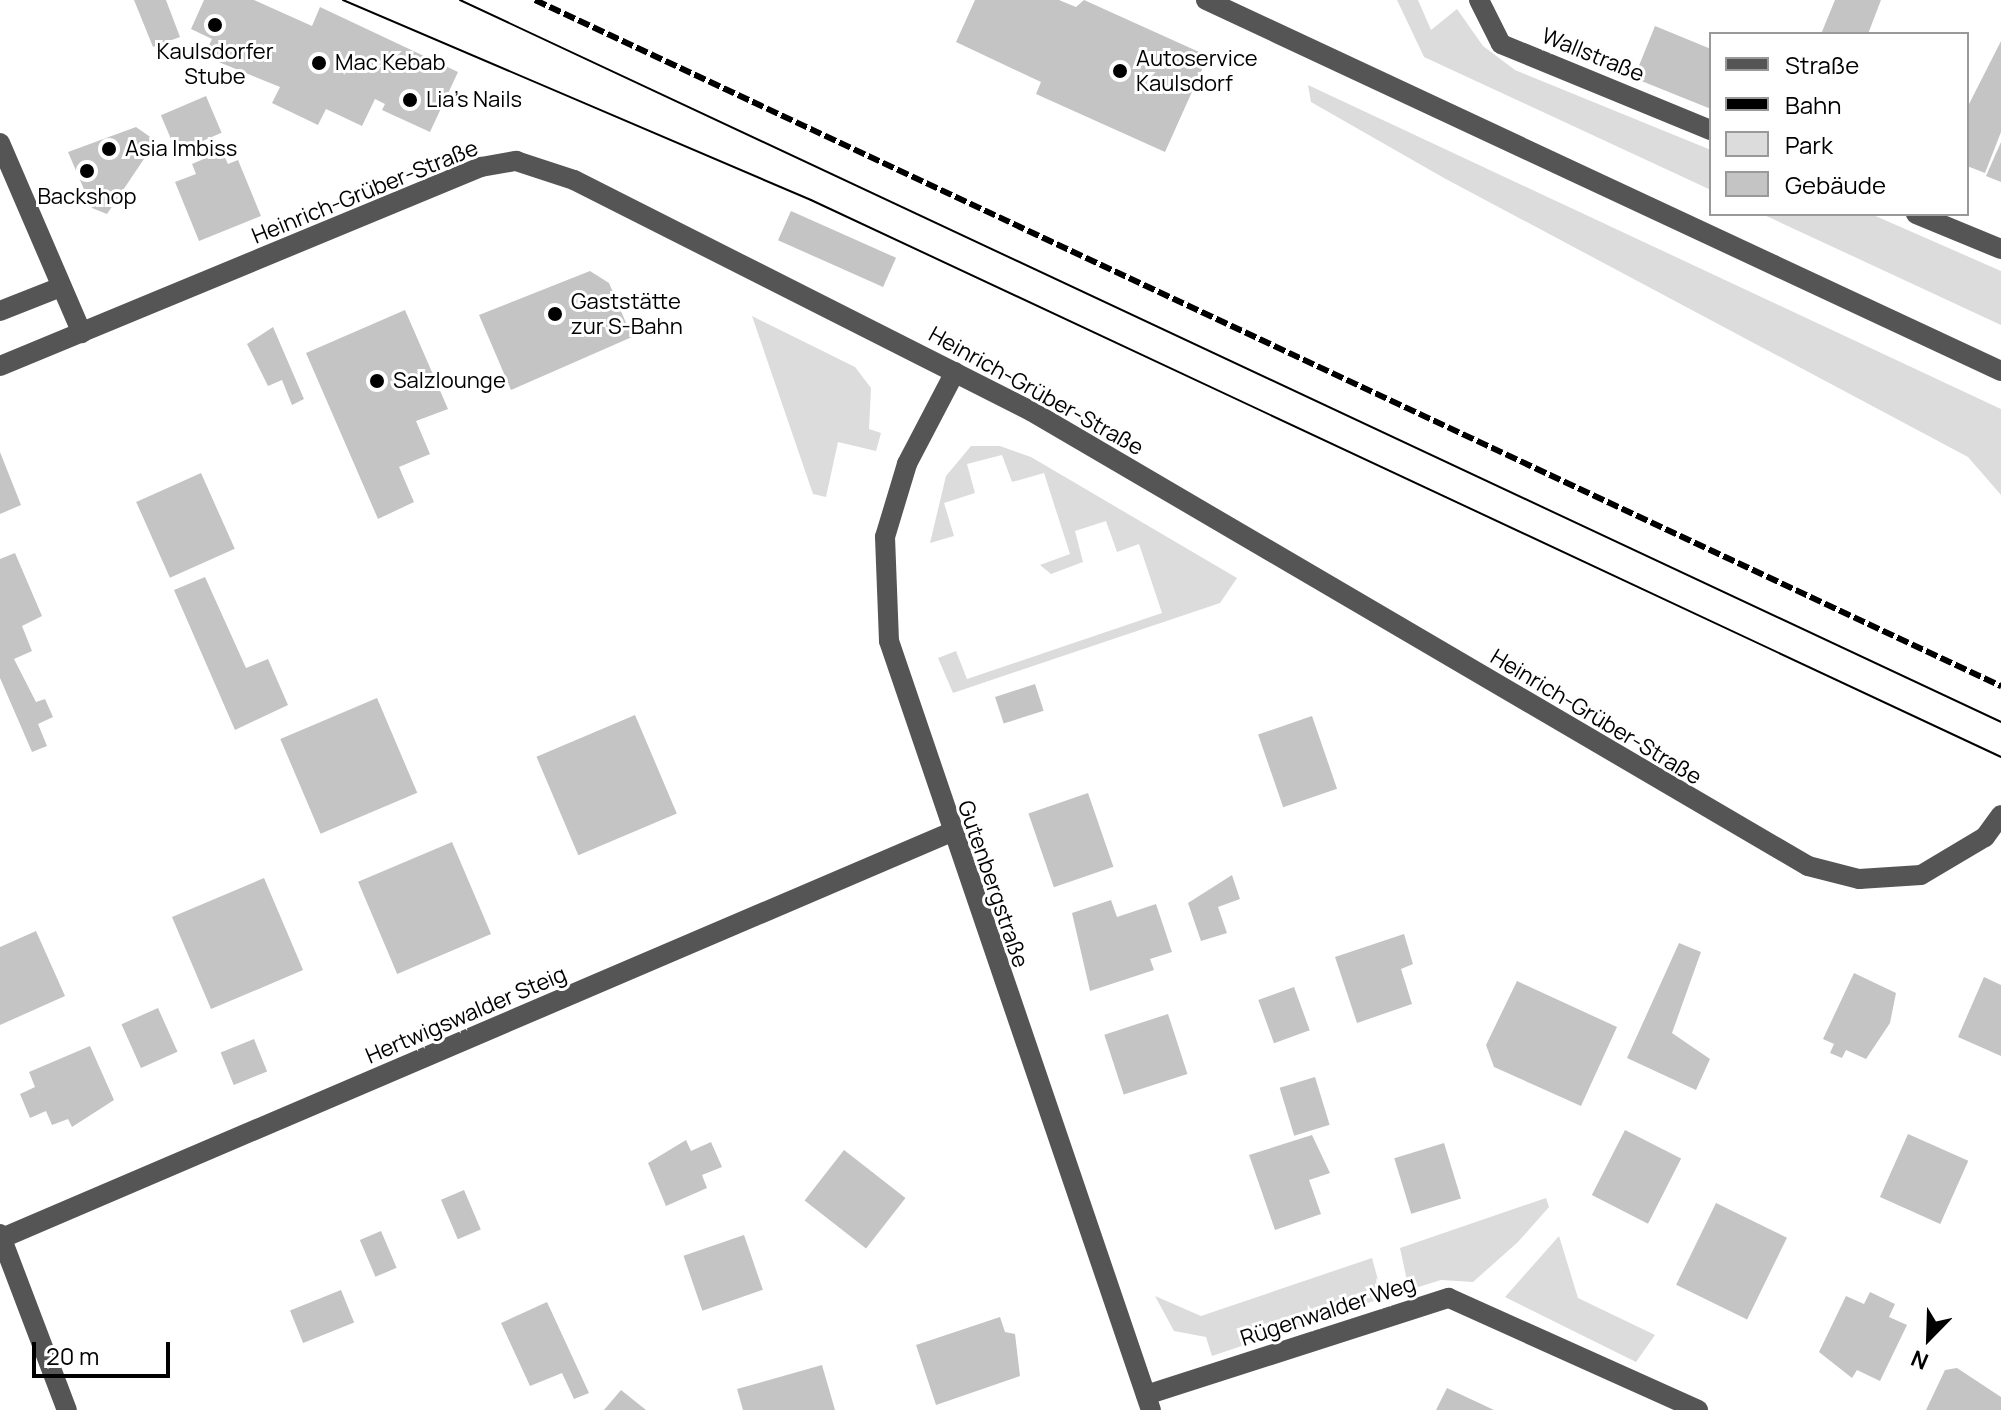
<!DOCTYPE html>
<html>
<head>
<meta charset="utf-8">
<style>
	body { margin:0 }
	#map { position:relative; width:2001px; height:1410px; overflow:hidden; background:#fff; font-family:Manrope,sans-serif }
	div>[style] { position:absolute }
	.green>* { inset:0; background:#dcdcdc }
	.building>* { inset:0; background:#c4c4c4; transform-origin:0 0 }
	.minor>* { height:20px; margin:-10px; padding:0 10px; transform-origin:10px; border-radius:10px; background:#555 }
	.tram>* { height:2px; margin:-1px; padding:0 1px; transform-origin:1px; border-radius:1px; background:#000 }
	.rail>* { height:6px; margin-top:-3px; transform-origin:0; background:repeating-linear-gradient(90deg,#000 0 12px,transparent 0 16px) }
	.dots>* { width:22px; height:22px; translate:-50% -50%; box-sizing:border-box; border:4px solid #fff; border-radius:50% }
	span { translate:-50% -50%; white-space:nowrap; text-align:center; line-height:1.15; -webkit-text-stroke:6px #fff; paint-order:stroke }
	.poi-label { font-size:22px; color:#000 }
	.left { translate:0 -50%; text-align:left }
	.street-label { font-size:22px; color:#000 }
	.legend { position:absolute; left:1709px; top:32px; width:260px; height:184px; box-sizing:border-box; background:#fff; border:2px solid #999; margin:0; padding:10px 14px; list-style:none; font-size:24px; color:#000 }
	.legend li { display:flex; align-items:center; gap:16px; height:40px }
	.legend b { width:40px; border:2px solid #999 }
	.north { position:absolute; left:1889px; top:1298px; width:80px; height:80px; -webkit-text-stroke:6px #fff; paint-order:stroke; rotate:203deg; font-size:22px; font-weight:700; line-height:32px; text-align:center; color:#000 }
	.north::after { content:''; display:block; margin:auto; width:28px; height:36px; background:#000; clip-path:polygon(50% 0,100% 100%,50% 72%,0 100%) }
	.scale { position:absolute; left:32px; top:1342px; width:138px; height:36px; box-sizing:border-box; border:4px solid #000; border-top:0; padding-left:10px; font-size:24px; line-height:28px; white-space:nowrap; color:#000; -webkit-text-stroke:6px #fff; paint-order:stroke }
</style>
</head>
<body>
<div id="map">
	<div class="green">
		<div style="clip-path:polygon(1397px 0,1418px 0,1431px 30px,1457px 9px,1483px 46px,1515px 70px,1711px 150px,1711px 190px,1424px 57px)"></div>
		<div style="clip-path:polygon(1308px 85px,2001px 409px,2001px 495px,1968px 457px,1444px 178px,1311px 102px)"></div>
		<div style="clip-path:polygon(1762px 214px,1871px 214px,2001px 271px,2001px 325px)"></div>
		<div style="clip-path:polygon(752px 316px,855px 367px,871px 388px,869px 429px,881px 433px,876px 451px,838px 442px,826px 497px,813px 494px)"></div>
		<div style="clip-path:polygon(971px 446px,1000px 446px,1031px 457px,1237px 578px,1220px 603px,953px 693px,938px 658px,956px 651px,967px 679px,1162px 613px,1139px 544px,1117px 552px,1106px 521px,1075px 531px,1083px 562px,1051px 574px,1040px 565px,1070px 554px,1044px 473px,1012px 482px,1002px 455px,967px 464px,975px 493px,944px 503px,954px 536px,930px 543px,946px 476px)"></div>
		<div style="clip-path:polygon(1546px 1198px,1549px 1207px,1518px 1242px,1473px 1282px,1441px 1280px,1409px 1290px,1400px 1248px)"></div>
		<div style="clip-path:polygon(1559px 1236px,1578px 1298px,1655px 1335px,1636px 1362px,1505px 1297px)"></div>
		<div style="clip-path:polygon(1372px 1258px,1383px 1298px,1212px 1356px,1206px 1337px,1174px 1331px,1155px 1296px,1201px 1316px)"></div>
	</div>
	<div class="building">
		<div style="clip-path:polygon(134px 0,166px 0,180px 37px,153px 47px)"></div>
		<div style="clip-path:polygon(204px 0,254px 0,312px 26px,320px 7px,458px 72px,430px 132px,382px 110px,385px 104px,375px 99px,362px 126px,326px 109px,318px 125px,272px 103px,280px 87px,204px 56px,212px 39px,191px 29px)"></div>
		<div style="clip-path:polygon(975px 0,1059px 0,1076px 7px,1084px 0,1208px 56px,1165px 152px,1036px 94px,1041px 82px,956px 42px)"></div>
		<div style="clip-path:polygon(1835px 0,1881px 0,1868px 34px,1821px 34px)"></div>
		<div style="clip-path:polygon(1655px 26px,1711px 49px,1711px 109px,1634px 78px)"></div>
		<div style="clip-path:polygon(2001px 41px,2001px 132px,1985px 173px,1967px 166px,1967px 108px)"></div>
		<div style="left:206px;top:96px;width:40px;height:49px;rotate:67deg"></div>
		<div style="clip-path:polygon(136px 127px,156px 141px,107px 214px,92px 208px,68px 152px)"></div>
		<div style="clip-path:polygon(2001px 142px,2001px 182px,1986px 176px)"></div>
		<div style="clip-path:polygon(222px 151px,228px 164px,238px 160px,261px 216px,199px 241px,175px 182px,196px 174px,192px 164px)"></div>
		<div style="left:791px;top:211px;width:115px;height:32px;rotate:24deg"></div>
		<div style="clip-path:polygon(590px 271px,609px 283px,632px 337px,511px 390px,479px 315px)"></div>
		<div style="clip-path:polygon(405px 310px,448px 409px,416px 421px,430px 454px,399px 467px,414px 502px,378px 519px,306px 353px)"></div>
		<div style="clip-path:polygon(273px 327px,304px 399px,292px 405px,282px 380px,268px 386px,247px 344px)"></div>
		<div style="clip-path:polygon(0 452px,21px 505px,0 514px)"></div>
		<div style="left:201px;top:473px;width:83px;height:71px;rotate:66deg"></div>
		<div style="clip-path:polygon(15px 553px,42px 616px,22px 626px,32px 651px,14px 659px,36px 702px,45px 699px,53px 717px,38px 724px,47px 746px,32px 752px,0 678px,0 559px)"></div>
		<div style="clip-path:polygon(205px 577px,246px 668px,268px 659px,288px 705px,235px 730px,174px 590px)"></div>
		<div style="left:1035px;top:684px;width:28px;height:42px;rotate:72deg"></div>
		<div style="left:377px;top:698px;width:103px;height:105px;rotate:67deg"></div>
		<div style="left:635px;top:715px;width:107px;height:107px;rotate:67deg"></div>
		<div style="left:1312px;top:716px;width:77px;height:57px;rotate:71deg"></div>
		<div style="left:1088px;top:793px;width:78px;height:63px;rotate:71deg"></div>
		<div style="left:452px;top:842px;width:100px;height:102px;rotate:67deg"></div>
		<div style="clip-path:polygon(1232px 875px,1240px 899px,1218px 907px,1227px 933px,1201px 941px,1188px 903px)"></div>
		<div style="left:264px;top:878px;width:100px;height:100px;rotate:67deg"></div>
		<div style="clip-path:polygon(1111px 900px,1117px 917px,1156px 904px,1172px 952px,1150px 959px,1154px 970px,1090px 991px,1072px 913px)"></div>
		<div style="clip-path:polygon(36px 931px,65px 996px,0 1025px,0 947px)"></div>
		<div style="clip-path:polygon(1404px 934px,1413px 964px,1401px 969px,1412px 1004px,1357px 1023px,1335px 957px)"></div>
		<div style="clip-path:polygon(1679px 943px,1701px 952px,1672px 1033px,1710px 1059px,1696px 1090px,1627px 1058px)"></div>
		<div style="clip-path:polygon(1854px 973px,1896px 993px,1890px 1023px,1866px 1059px,1846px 1050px,1842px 1058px,1830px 1053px,1834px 1044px,1823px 1039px)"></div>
		<div style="clip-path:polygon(1984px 977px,2001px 985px,2001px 1056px,1958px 1037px)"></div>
		<div style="clip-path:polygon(1517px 981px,1617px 1027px,1581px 1106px,1494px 1067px,1486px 1045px)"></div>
		<div style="left:1294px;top:987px;width:46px;height:38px;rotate:70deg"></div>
		<div style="left:158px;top:1008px;width:48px;height:40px;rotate:66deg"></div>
		<div style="left:1168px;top:1014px;width:63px;height:67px;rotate:72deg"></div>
		<div style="left:254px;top:1039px;width:35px;height:36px;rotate:68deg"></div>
		<div style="clip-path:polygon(90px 1046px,114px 1100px,72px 1127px,68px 1119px,52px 1125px,46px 1111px,30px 1118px,20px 1094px,35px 1087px,29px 1072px)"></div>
		<div style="left:1315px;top:1077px;width:50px;height:37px;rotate:73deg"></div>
		<div style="left:1625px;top:1130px;width:63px;height:73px;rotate:27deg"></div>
		<div style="left:1908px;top:1134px;width:66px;height:69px;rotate:24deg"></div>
		<div style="clip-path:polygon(1312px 1135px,1330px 1173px,1309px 1180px,1321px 1214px,1275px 1230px,1249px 1155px)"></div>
		<div style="clip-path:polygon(686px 1140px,691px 1151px,711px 1142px,722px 1167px,702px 1175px,707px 1188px,666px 1206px,648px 1163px)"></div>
		<div style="left:1444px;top:1143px;width:58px;height:52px;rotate:73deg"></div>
		<div style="left:844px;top:1150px;width:78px;height:64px;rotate:38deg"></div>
		<div style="left:464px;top:1190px;width:43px;height:25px;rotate:67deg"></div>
		<div style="left:1716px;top:1203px;width:79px;height:91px;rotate:26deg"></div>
		<div style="left:381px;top:1231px;width:40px;height:23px;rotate:67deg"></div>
		<div style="left:744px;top:1235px;width:58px;height:64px;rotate:71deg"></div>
		<div style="left:341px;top:1290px;width:35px;height:55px;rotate:68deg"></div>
		<div style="clip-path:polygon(1870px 1292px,1895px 1304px,1889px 1317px,1907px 1325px,1880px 1381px,1857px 1370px,1852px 1378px,1819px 1352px,1846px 1296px,1864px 1304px)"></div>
		<div style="clip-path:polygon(547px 1302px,589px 1393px,574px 1399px,562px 1373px,530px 1386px,501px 1323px)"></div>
		<div style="clip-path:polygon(1000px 1317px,1005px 1332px,1015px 1334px,1020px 1376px,936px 1405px,916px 1345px)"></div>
		<div style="clip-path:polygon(822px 1365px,835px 1410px,743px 1410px,737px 1389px)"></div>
		<div style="clip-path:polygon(1957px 1368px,2001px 1397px,2001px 1410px,1926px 1410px,1945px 1370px)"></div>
		<div style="clip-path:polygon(1447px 1388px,1494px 1410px,1436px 1410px)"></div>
		<div style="clip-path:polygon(621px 1390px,646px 1410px,604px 1410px)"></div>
	</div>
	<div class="minor">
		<div style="left:1206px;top:0;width:877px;rotate:25.02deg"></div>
		<div style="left:1479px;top:0;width:49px;rotate:63.4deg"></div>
		<div style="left:1501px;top:44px;width:227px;rotate:22.3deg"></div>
		<div style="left:0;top:143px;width:207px;rotate:66.7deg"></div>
		<div style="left:1916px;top:214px;width:92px;rotate:22.4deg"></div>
		<div style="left:0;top:311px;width:66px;rotate:-21.5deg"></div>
		<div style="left:0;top:366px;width:521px;rotate:-22.48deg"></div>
		<div style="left:481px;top:167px;width:36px;rotate:-10deg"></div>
		<div style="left:516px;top:161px;width:61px;rotate:18.1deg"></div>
		<div style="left:574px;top:180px;width:512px;rotate:26.82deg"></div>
		<div style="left:1031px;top:411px;width:900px;rotate:30.35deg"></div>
		<div style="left:1808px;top:866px;width:53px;rotate:14.3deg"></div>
		<div style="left:1859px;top:879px;width:62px;rotate:-3.7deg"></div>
		<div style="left:1921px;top:875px;width:74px;rotate:-30.7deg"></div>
		<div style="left:1985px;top:837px;width:27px;rotate:-54deg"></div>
		<div style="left:955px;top:372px;width:104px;rotate:117.6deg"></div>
		<div style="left:907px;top:464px;width:76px;rotate:106.8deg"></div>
		<div style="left:885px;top:537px;width:104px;rotate:87.8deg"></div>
		<div style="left:889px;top:641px;width:812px;rotate:71.19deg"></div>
		<div style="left:0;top:1234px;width:188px;rotate:69.2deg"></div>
		<div style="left:0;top:1239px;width:1032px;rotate:-23.16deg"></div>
		<div style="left:1146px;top:1395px;width:318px;rotate:-17.8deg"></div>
		<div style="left:1449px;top:1298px;width:273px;rotate:24.2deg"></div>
	</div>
	<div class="tram">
		<div style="left:343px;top:0;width:509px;rotate:23.14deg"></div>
		<div style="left:811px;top:200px;width:1314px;rotate:25.08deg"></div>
		<div style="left:460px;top:0;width:1702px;rotate:25.1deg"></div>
	</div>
	<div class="rail">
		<div style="left:535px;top:0;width:1619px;rotate:25.08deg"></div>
	</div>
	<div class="dots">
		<div style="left:215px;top:25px;background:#000"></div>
		<div style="left:319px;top:63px;background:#000"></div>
		<div style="left:1120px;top:71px;background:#000"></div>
		<div style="left:410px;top:100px;background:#000"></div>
		<div style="left:109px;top:149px;background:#000"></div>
		<div style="left:87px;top:171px;background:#000"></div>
		<div style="left:555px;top:314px;background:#000"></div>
		<div style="left:377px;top:381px;background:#000"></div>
	</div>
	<div class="poi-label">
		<span style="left:215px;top:64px">Kaulsdorfer<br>Stube</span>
		<span class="left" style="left:1136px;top:71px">Autoservice<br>Kaulsdorf</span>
		<span class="left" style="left:335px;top:63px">Mac Kebab</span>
		<span class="left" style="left:426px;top:100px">Lia's Nails</span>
		<span class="left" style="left:125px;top:149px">Asia Imbiss</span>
		<span style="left:87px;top:197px">Backshop</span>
		<span class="left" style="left:571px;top:314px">Gaststätte<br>zur S-Bahn</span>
		<span class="left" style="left:393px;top:381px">Salzlounge</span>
	</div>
	<div class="street-label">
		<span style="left:1593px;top:55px;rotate:22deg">Wallstraße</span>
		<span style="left:365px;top:192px;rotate:-22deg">Heinrich-Grüber-Straße</span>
		<span style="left:1036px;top:391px;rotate:29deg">Heinrich-Grüber-Straße</span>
		<span style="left:1596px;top:717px;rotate:31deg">Heinrich-Grüber-Straße</span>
		<span style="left:993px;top:884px;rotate:71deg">Gutenbergstraße</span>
		<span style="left:466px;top:1015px;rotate:-23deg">Hertwigswalder Steig</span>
		<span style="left:1328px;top:1311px;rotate:-18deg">Rügenwalder Weg</span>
	</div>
	<ul class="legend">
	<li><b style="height:10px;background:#555"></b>Straße</li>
	<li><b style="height:10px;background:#000"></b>Bahn</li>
	<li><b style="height:22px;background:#dcdcdc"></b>Park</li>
	<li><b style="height:22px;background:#c4c4c4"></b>Gebäude</li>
	</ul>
	<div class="north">N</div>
	<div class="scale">20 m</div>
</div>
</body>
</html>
